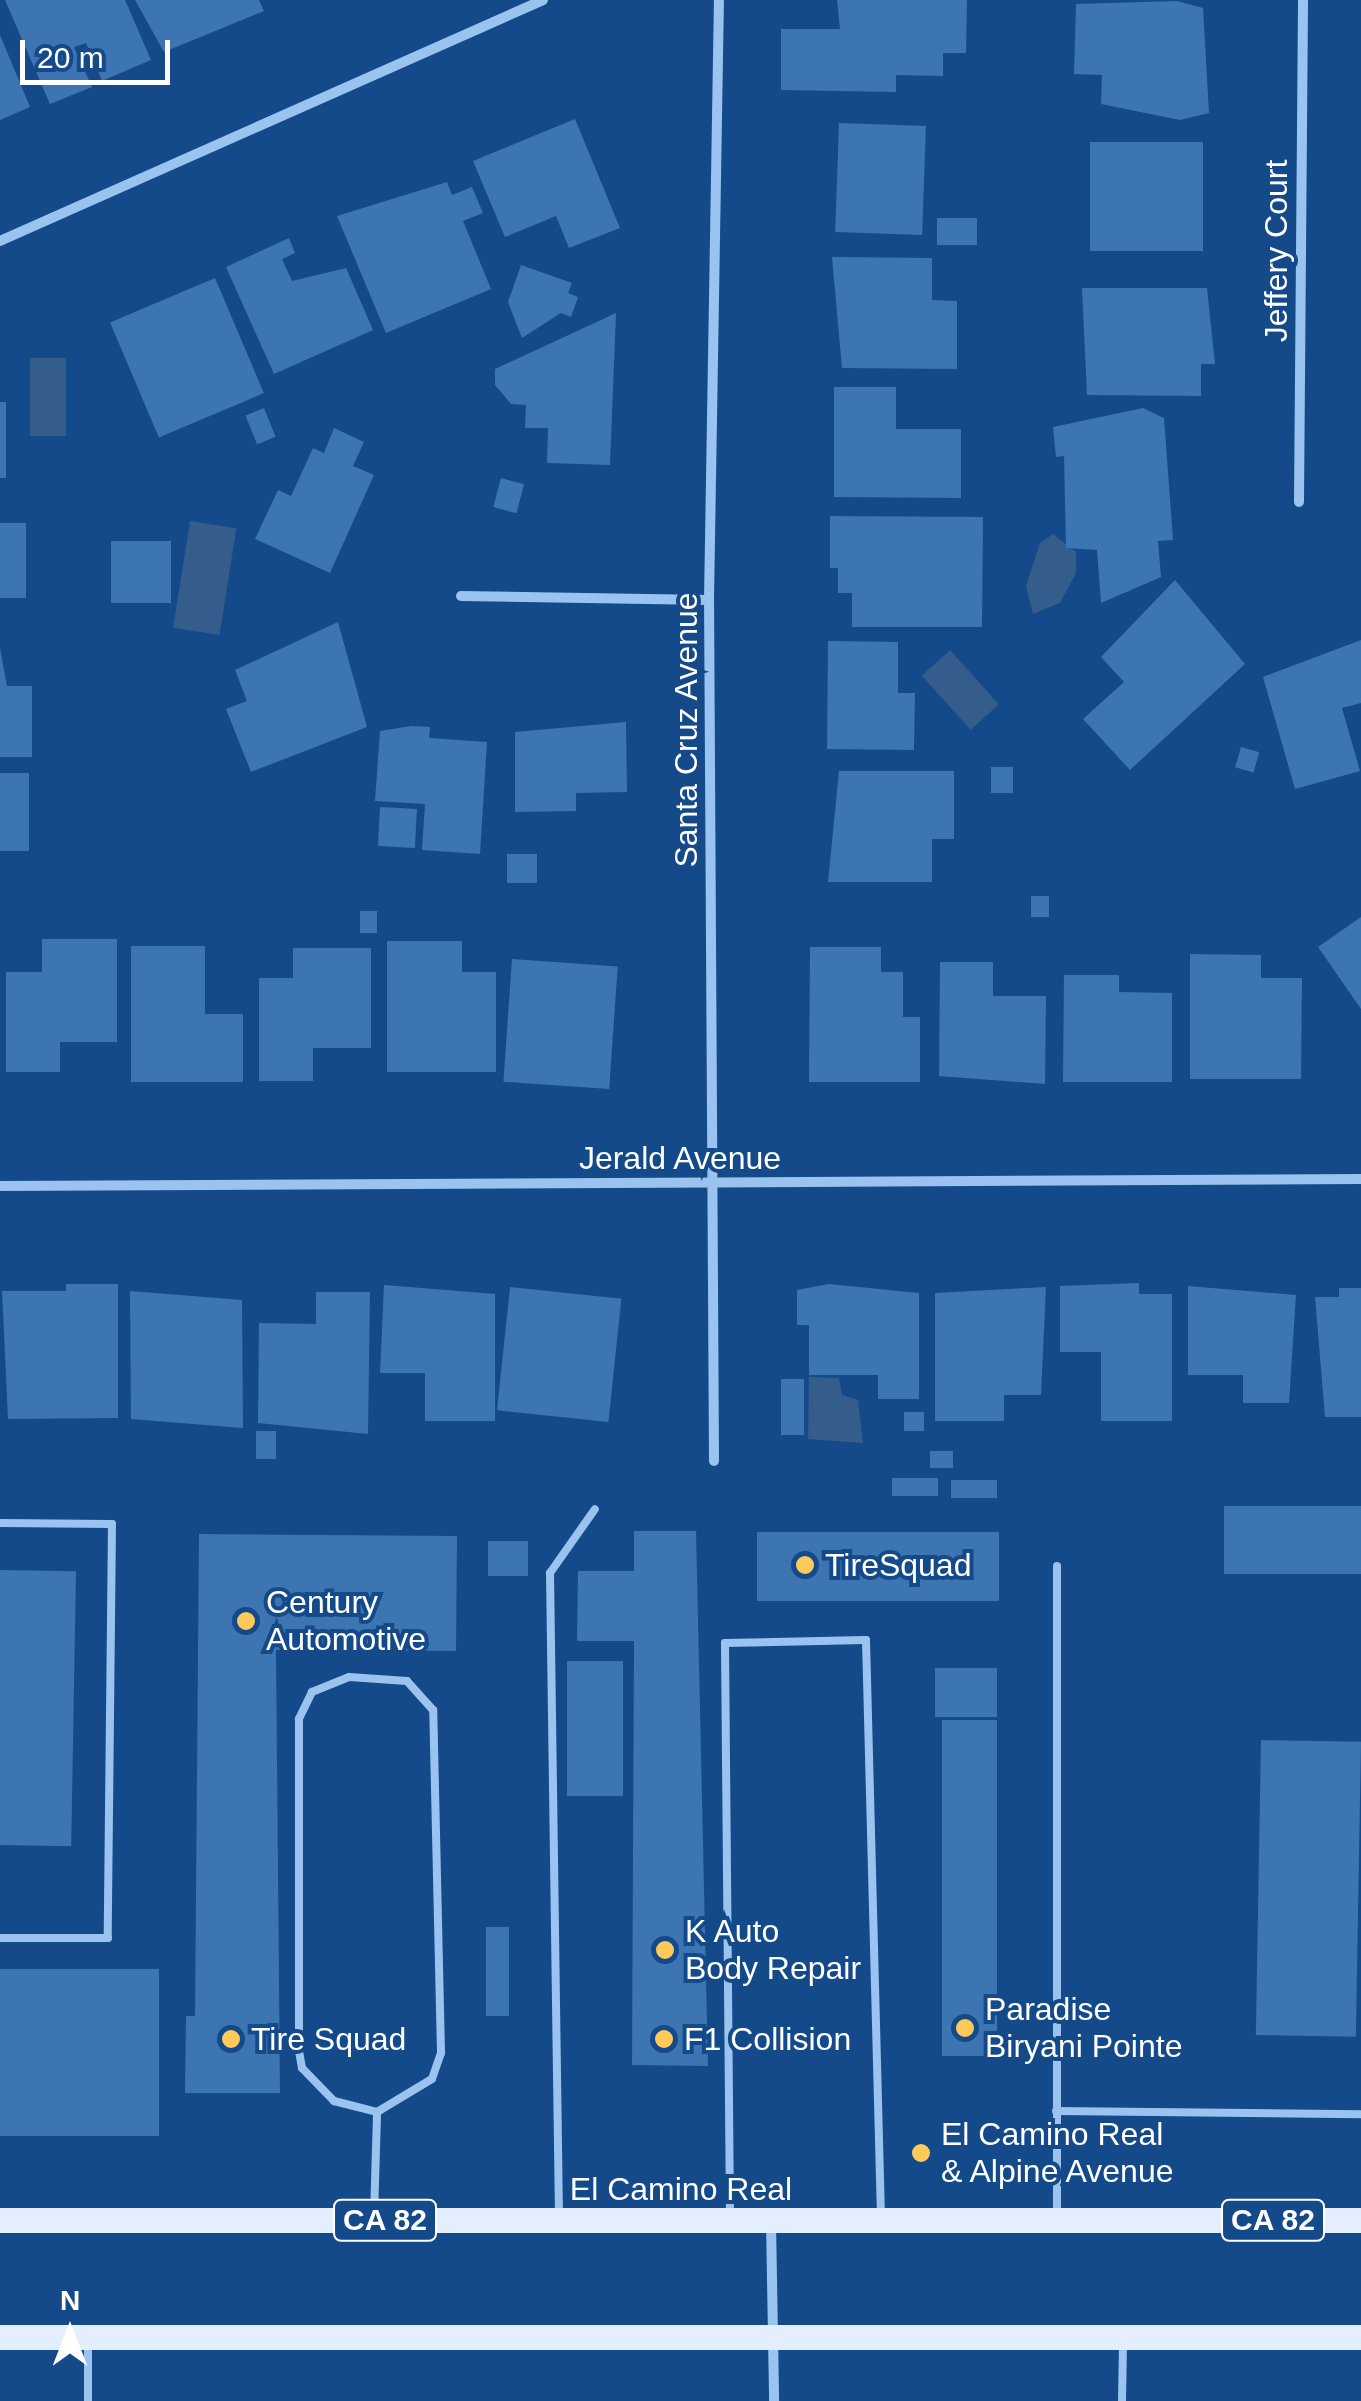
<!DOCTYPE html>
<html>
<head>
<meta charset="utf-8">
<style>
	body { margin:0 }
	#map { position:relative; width:1361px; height:2401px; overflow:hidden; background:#144a89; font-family:Arial,sans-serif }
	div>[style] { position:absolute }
	.water>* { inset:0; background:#345d8b; transform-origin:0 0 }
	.building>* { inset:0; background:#3d74b2; transform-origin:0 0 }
	.lane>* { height:8px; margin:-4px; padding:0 4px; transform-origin:4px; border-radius:4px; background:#9ac3ef }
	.street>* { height:10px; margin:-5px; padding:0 5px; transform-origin:5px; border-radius:5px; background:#9ac3ef }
	.primary>* { height:25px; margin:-12.5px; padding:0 12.5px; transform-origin:12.5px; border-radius:12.5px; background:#e3eeff }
	.dots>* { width:28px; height:28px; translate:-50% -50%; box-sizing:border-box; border:5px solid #144a89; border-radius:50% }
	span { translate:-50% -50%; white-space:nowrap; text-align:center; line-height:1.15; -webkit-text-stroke:8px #144a89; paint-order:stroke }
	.shield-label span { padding:2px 8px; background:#144a89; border:2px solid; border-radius:8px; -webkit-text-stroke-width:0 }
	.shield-label { font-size:30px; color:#fff; font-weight:700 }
	.street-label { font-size:32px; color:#fff }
	.poi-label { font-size:32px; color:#fff }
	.left { translate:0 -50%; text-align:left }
	.north { position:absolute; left:20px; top:2281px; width:100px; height:100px; -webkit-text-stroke:8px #144a89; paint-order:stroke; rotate:0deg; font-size:28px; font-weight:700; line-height:40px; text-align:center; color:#fff }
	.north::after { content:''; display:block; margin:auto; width:35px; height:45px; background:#fff; clip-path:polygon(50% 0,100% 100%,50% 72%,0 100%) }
	.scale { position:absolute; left:20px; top:40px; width:150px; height:45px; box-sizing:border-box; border:5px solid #fff; border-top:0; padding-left:12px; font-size:30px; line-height:35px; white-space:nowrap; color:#fff; -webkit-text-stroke:8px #144a89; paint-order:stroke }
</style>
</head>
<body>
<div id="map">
	<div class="water">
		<div style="left:30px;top:358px;width:36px;height:78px"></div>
		<div style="left:190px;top:521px;width:47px;height:108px;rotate:9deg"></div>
		<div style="clip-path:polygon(1053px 534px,1076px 552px,1076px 573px,1060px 603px,1033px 614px,1026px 586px,1040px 543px)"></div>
		<div style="left:950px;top:650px;width:73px;height:38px;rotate:48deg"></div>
		<div style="clip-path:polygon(809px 1377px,839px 1378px,842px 1395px,858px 1400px,863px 1443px,808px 1439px)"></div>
	</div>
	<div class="building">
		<div style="clip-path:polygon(5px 0,125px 0,151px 60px,102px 81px,86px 43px,74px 47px,92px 87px,50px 104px)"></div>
		<div style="clip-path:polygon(135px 0,259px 0,264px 11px,164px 52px)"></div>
		<div style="clip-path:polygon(837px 0,967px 0,966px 53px,943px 53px,943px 76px,896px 75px,896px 92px,781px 90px,781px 29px,840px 29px)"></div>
		<div style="clip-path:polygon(1177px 1px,1203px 8px,1209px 113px,1180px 120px,1101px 104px,1102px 75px,1074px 74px,1076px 4px)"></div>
		<div style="clip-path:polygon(0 35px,30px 107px,0 120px)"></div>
		<div style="clip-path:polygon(575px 119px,620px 228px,569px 248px,556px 216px,505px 237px,473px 161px)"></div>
		<div style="left:839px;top:123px;width:87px;height:109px;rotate:2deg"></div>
		<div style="left:1090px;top:142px;width:113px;height:109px"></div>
		<div style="clip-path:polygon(447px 182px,452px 195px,472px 187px,483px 213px,463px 221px,491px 289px,386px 333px,337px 216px)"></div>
		<div style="left:937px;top:218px;width:40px;height:27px"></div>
		<div style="clip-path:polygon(289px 238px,295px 253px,282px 259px,292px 281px,346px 268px,373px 330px,274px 374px,226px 267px)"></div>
		<div style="clip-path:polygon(832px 257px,932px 258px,932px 300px,957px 301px,957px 369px,842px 368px)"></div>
		<div style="clip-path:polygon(521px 265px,572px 283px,568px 293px,578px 297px,571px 317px,561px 313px,522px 338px,508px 302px)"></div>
		<div style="left:215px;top:278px;width:125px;height:114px;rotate:67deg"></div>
		<div style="clip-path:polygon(1082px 288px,1207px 288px,1215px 364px,1201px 364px,1201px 396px,1087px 395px)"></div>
		<div style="clip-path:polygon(616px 313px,610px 465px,547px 463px,548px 428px,525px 428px,526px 405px,511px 404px,495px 385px,495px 369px)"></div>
		<div style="clip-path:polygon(834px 387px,896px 387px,896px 429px,961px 429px,961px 498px,834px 497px)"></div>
		<div style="left:0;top:402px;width:6px;height:76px"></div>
		<div style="left:264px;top:408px;width:31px;height:20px;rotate:68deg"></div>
		<div style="clip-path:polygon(1143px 408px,1164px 418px,1173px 540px,1158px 541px,1161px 577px,1101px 603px,1097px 550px,1066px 548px,1064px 456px,1056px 457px,1053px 427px)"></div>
		<div style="clip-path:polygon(334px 428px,364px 442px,353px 466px,374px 475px,330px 573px,255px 539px,278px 490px,291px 496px,313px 448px,324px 453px)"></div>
		<div style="left:501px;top:478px;width:24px;height:30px;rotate:15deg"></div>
		<div style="clip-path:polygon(830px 516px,983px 517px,982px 627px,852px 627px,852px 593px,838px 593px,838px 568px,830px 568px)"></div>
		<div style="left:0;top:523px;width:26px;height:75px"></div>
		<div style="left:111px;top:541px;width:60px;height:62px"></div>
		<div style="clip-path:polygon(1175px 580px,1245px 664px,1130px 770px,1083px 719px,1124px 682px,1101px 657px)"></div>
		<div style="clip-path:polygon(338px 622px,367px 727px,251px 772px,226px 709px,247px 701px,235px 670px)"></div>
		<div style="clip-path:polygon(1361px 640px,1361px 703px,1342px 708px,1360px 771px,1295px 789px,1263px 677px)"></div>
		<div style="clip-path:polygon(828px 641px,898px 642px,898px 693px,915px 693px,914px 750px,827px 749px)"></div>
		<div style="clip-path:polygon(0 648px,7px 686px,32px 686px,32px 757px,0 757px)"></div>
		<div style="clip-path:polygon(626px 722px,627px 792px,576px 793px,576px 811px,515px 812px,515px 732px)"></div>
		<div style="clip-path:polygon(411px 726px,430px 727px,429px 738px,487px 742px,480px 854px,422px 850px,425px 804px,375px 801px,380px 731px)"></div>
		<div style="left:1241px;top:747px;width:19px;height:21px;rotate:16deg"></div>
		<div style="left:991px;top:767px;width:22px;height:26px"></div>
		<div style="clip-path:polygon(839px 771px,954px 771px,954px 839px,932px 839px,932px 882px,828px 882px)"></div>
		<div style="left:0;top:773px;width:29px;height:78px"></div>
		<div style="left:380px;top:807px;width:37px;height:39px;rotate:3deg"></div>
		<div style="left:507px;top:854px;width:30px;height:29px"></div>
		<div style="left:1031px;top:896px;width:18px;height:21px"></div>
		<div style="left:360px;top:911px;width:17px;height:22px"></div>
		<div style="clip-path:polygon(1361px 917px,1361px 1009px,1318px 947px)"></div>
		<div style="clip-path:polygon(42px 939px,117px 939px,117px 1042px,60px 1042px,60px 1072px,6px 1072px,6px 972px,42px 972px)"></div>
		<div style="clip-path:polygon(387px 941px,462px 941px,462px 972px,496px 972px,496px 1072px,387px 1072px)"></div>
		<div style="clip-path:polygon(131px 946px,205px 946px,205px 1014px,243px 1014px,243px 1082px,131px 1082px)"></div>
		<div style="clip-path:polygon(810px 947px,881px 947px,881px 972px,903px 972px,903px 1017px,920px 1017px,920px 1082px,809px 1082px)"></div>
		<div style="clip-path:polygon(293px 948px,371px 948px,371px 1048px,313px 1048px,313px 1081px,259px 1081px,259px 978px,293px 978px)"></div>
		<div style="clip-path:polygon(1190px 954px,1261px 955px,1261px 978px,1302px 978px,1301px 1079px,1190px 1079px)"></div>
		<div style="left:512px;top:959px;width:106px;height:123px;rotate:4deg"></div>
		<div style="clip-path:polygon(940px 962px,993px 962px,993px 996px,1046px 996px,1045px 1084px,939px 1076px)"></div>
		<div style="clip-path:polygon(1064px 975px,1119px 975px,1119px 992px,1172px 993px,1172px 1082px,1063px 1082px)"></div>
		<div style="clip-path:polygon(1139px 1283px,1139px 1294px,1172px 1294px,1172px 1421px,1101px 1421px,1101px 1352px,1060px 1352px,1060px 1286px)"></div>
		<div style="clip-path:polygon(66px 1284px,118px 1284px,118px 1418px,8px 1419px,2px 1291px,66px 1291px)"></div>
		<div style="clip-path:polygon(829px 1284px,919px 1293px,919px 1399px,878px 1399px,878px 1375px,809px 1375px,809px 1325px,797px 1325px,797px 1290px)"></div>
		<div style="clip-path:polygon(384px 1285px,495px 1294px,495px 1421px,425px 1421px,425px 1373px,380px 1373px)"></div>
		<div style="clip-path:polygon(1188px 1286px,1296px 1295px,1289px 1403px,1243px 1403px,1243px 1375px,1188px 1375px)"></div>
		<div style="left:510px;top:1287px;width:112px;height:124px;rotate:6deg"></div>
		<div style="clip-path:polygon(1046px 1287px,1041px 1395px,1004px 1395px,1004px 1421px,935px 1421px,935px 1293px)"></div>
		<div style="clip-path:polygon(1339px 1288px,1361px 1288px,1361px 1417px,1325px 1417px,1315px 1297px,1339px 1297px)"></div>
		<div style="clip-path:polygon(130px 1291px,242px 1300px,243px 1428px,131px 1419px)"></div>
		<div style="clip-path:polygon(316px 1292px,370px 1292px,368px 1434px,258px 1423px,259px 1323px,316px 1324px)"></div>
		<div style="left:781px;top:1379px;width:23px;height:56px"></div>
		<div style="left:904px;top:1412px;width:20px;height:19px"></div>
		<div style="left:256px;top:1431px;width:20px;height:28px"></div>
		<div style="left:930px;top:1451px;width:23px;height:17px"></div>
		<div style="left:892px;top:1478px;width:46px;height:18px"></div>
		<div style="left:951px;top:1480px;width:46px;height:18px"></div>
		<div style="left:1224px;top:1506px;width:137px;height:68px"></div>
		<div style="clip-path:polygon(634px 1531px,696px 1531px,708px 2066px,632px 2065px,634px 1641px,577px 1641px,578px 1571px,634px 1571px)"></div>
		<div style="left:757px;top:1532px;width:242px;height:69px"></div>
		<div style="clip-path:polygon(199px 1534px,457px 1536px,456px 1651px,276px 1650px,280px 2093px,185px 2093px,186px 2016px,195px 2016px)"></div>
		<div style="left:488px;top:1541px;width:40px;height:35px"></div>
		<div style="left:0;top:1570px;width:76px;height:275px;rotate:1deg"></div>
		<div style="left:567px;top:1661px;width:56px;height:135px"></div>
		<div style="left:935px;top:1668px;width:62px;height:49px"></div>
		<div style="left:942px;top:1720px;width:55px;height:336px"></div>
		<div style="left:1261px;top:1740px;width:100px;height:295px;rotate:1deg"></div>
		<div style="left:486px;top:1927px;width:23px;height:89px"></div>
		<div style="left:0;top:1969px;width:159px;height:167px"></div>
	</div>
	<div class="lane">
		<div style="left:0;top:1523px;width:112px;rotate:0.5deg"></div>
		<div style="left:112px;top:1524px;width:414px;rotate:90.6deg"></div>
		<div style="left:108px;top:1938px;width:108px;rotate:180deg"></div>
		<div style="left:1057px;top:1566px;width:651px;rotate:90deg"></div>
		<div style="left:1056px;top:2111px;width:305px;rotate:0.6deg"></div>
		<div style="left:374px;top:2216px;width:104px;rotate:-88.3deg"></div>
		<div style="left:377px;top:2112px;width:64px;rotate:-31deg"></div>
		<div style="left:432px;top:2079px;width:28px;rotate:-71deg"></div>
		<div style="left:441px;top:2053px;width:343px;rotate:-91.3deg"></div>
		<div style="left:433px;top:1710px;width:39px;rotate:-132deg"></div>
		<div style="left:407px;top:1681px;width:58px;rotate:-176.1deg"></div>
		<div style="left:349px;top:1677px;width:40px;rotate:158deg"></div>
		<div style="left:312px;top:1692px;width:30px;rotate:116deg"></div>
		<div style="left:299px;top:1719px;width:332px;rotate:90deg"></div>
		<div style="left:299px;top:2051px;width:17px;rotate:80deg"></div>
		<div style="left:302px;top:2068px;width:46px;rotate:45.9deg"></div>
		<div style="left:334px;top:2101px;width:44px;rotate:14.3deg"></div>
		<div style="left:559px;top:2217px;width:644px;rotate:-90.8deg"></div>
		<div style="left:550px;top:1573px;width:78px;rotate:-54.9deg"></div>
		<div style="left:730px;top:2217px;width:574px;rotate:-90.5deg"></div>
		<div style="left:725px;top:1643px;width:141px;rotate:-1.2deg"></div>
		<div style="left:866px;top:1640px;width:576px;rotate:88.51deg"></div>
		<div style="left:88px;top:2341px;width:60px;rotate:90deg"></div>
		<div style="left:1122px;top:2401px;width:60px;rotate:-89deg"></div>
	</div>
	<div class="street">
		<div style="left:0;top:241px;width:594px;rotate:-23.93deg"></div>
		<div style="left:1299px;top:502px;width:502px;rotate:-89.54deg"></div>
		<div style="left:461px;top:596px;width:248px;rotate:0.9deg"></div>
		<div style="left:0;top:1186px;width:1361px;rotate:-0.29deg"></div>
		<div style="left:714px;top:1461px;width:861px;rotate:-90.33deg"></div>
		<div style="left:709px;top:600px;width:600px;rotate:-89.05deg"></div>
		<div style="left:771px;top:2222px;width:179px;rotate:89deg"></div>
	</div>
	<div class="primary">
		<div style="left:0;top:2220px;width:1361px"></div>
		<div style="left:0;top:2337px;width:1361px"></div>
	</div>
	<div class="dots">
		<div style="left:805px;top:1565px;background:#ffca59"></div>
		<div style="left:246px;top:1621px;background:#ffca59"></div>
		<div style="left:665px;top:1950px;background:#ffca59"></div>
		<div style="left:965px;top:2028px;background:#ffca59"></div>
		<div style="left:231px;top:2039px;background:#ffca59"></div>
		<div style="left:664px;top:2039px;background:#ffca59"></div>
		<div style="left:921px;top:2153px;background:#ffca59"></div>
	</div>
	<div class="shield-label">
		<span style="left:385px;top:2220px">CA 82</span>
		<span style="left:1273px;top:2220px">CA 82</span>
	</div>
	<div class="street-label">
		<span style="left:1276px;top:251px;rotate:-90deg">Jeffery Court</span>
		<span style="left:686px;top:730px;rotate:-90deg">Santa Cruz Avenue</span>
		<span style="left:680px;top:1158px">Jerald Avenue</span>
		<span style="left:681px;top:2189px">El Camino Real</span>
	</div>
	<div class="poi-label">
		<span class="left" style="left:825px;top:1565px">TireSquad</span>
		<span class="left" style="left:266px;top:1621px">Century<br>Automotive</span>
		<span class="left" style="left:685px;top:1950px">K Auto<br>Body Repair</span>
		<span class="left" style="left:985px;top:2028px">Paradise<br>Biryani Pointe</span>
		<span class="left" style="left:251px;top:2039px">Tire Squad</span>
		<span class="left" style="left:684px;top:2039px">F1 Collision</span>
		<span class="left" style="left:941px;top:2153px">El Camino Real<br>&amp; Alpine Avenue</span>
	</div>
	<div class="north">N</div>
	<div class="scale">20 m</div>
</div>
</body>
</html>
